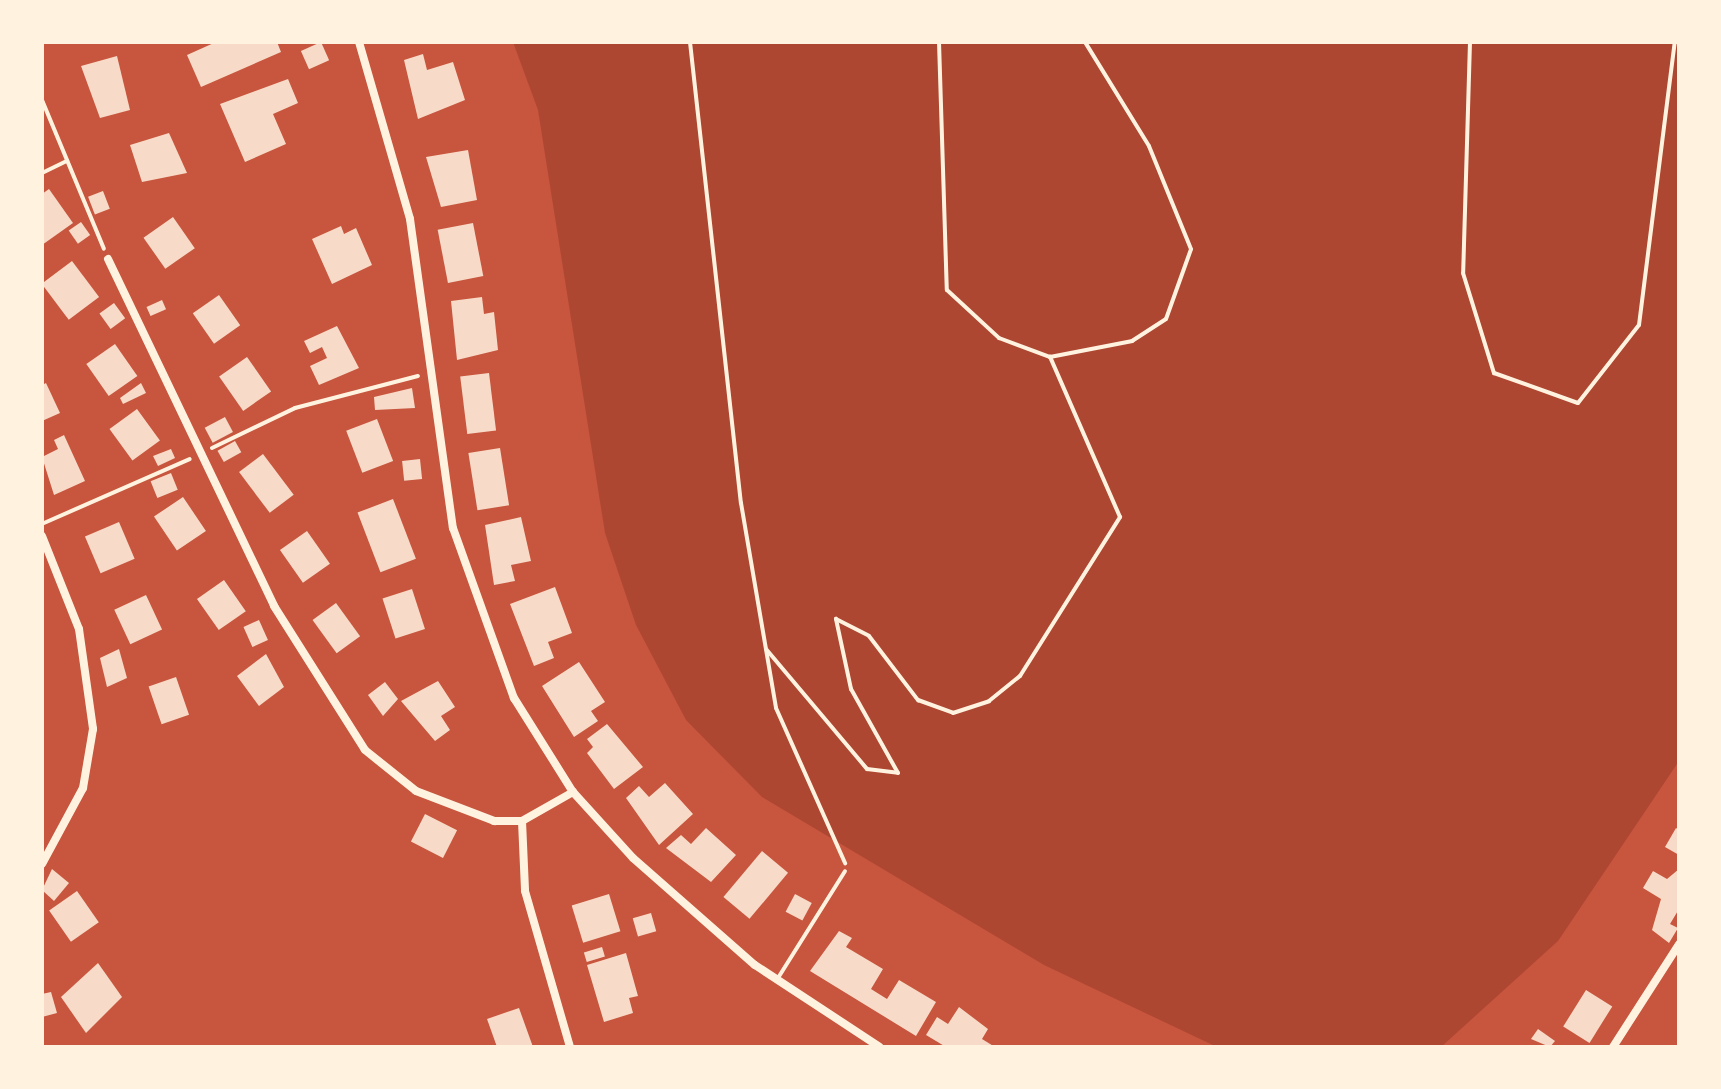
<!DOCTYPE html>
<html>
<head>
<meta charset="utf-8">
<style>
	body { margin:0 }
	#map { position:relative; width:1721px; height:1089px; overflow:hidden; background:#c8553d; font-family:Lato,sans-serif }
	div>[style] { position:absolute }
	.green>* { inset:0; background:#ae4732 }
	.building>* { inset:0; background:#f7dbc8; transform-origin:0 0 }
	.path>* { height:4px; margin:-2px; padding:0 2px; transform-origin:2px; border-radius:2px; background:#fff3e0 }
	.service>* { height:4px; margin:-2px; padding:0 2px; transform-origin:2px; border-radius:2px; background:#fff3e0 }
	.minor>* { height:8px; margin:-4px; padding:0 4px; transform-origin:4px; border-radius:4px; background:#fff3e0 }
	span { translate:-50% -50%; white-space:nowrap; text-align:center; line-height:1.15; -webkit-text-stroke:7px #fff3e0; paint-order:stroke }
	.frame { position:absolute; inset:0; border:44px solid #fff3e0; pointer-events:none }
</style>
</head>
<body>
<div id="map">
	<div class="green">
		<div style="clip-path:polygon(513px 42px,1679px 42px,1679px 761px,1558px 941px,1441px 1047px,1217px 1047px,1044px 965px,762px 797px,686px 720px,636px 625px,605px 533px,538px 110px)"></div>
	</div>
	<div class="building">
		<div style="clip-path:polygon(216px 42px,277px 42px,281px 52px,201px 87px,187px 55px)"></div>
		<div style="left:321px;top:42px;width:20px;height:22px;rotate:66deg"></div>
		<div style="clip-path:polygon(423px 54px,427px 70px,453px 62px,465px 100px,418px 119px,404px 60px)"></div>
		<div style="clip-path:polygon(117px 56px,130px 110px,100px 118px,81px 66px)"></div>
		<div style="clip-path:polygon(288px 79px,298px 103px,273px 114px,286px 144px,245px 162px,220px 104px)"></div>
		<div style="clip-path:polygon(169px 133px,187px 173px,142px 182px,130px 145px)"></div>
		<div style="clip-path:polygon(468px 150px,477px 200px,441px 207px,426px 157px)"></div>
		<div style="clip-path:polygon(49px 189px,73px 223px,42px 245px,42px 194px)"></div>
		<div style="left:103px;top:191px;width:19px;height:16px;rotate:69deg"></div>
		<div style="left:173px;top:217px;width:38px;height:36px;rotate:55deg"></div>
		<div style="left:81px;top:222px;width:16px;height:15px;rotate:55deg"></div>
		<div style="left:473px;top:223px;width:54px;height:36px;rotate:79deg"></div>
		<div style="clip-path:polygon(341px 226px,344px 234px,356px 228px,372px 265px,332px 284px,312px 239px)"></div>
		<div style="left:72px;top:261px;width:45px;height:38px;rotate:53deg"></div>
		<div style="left:219px;top:295px;width:37px;height:32px;rotate:55deg"></div>
		<div style="clip-path:polygon(482px 297px,484px 314px,494px 312px,498px 350px,457px 360px,451px 301px)"></div>
		<div style="left:162px;top:300px;width:10px;height:17px;rotate:66deg"></div>
		<div style="left:114px;top:303px;width:19px;height:18px;rotate:54deg"></div>
		<div style="clip-path:polygon(337px 326px,359px 368px,319px 385px,310px 366px,327px 358px,322px 347px,310px 353px,304px 341px)"></div>
		<div style="left:115px;top:344px;width:39px;height:35px;rotate:55deg"></div>
		<div style="left:247px;top:357px;width:42px;height:34px;rotate:55deg"></div>
		<div style="left:489px;top:373px;width:58px;height:29px;rotate:83deg"></div>
		<div style="clip-path:polygon(46px 383px,60px 413px,42px 421px,42px 385px)"></div>
		<div style="clip-path:polygon(141px 383px,146px 393px,123px 404px,120px 398px)"></div>
		<div style="clip-path:polygon(412px 388px,415px 408px,375px 410px,374px 397px)"></div>
		<div style="left:137px;top:409px;width:39px;height:34px;rotate:54deg"></div>
		<div style="left:225px;top:417px;width:17px;height:23px;rotate:62deg"></div>
		<div style="left:377px;top:419px;width:45px;height:33px;rotate:69deg"></div>
		<div style="clip-path:polygon(64px 435px,85px 481px,54px 495px,42px 457px,58px 449px,54px 440px)"></div>
		<div style="left:235px;top:441px;width:13px;height:20px;rotate:61deg"></div>
		<div style="left:500px;top:448px;width:58px;height:32px;rotate:81deg"></div>
		<div style="clip-path:polygon(171px 449px,175px 458px,158px 466px,153px 456px)"></div>
		<div style="left:263px;top:454px;width:51px;height:30px;rotate:53deg"></div>
		<div style="left:420px;top:459px;width:20px;height:18px;rotate:84deg"></div>
		<div style="left:171px;top:473px;width:18px;height:22px;rotate:68deg"></div>
		<div style="left:183px;top:497px;width:41px;height:35px;rotate:56deg"></div>
		<div style="left:393px;top:499px;width:64px;height:38px;rotate:69deg"></div>
		<div style="clip-path:polygon(521px 517px,531px 561px,511px 565px,515px 581px,494px 585px,485px 525px)"></div>
		<div style="left:119px;top:522px;width:40px;height:37px;rotate:67deg"></div>
		<div style="left:307px;top:531px;width:40px;height:33px;rotate:55deg"></div>
		<div style="left:224px;top:580px;width:38px;height:33px;rotate:55deg"></div>
		<div style="clip-path:polygon(555px 587px,572px 633px,548px 642px,554px 658px,534px 666px,510px 604px)"></div>
		<div style="left:412px;top:589px;width:42px;height:31px;rotate:72deg"></div>
		<div style="left:146px;top:595px;width:38px;height:35px;rotate:65deg"></div>
		<div style="left:336px;top:603px;width:41px;height:29px;rotate:54deg"></div>
		<div style="left:259px;top:620px;width:22px;height:17px;rotate:66deg"></div>
		<div style="clip-path:polygon(119px 649px,127px 678px,107px 687px,100px 658px)"></div>
		<div style="clip-path:polygon(266px 654px,284px 687px,259px 706px,237px 676px)"></div>
		<div style="clip-path:polygon(579px 662px,605px 702px,591px 711px,598px 721px,574px 737px,542px 686px)"></div>
		<div style="left:176px;top:677px;width:40px;height:29px;rotate:71deg"></div>
		<div style="clip-path:polygon(438px 681px,455px 707px,441px 716px,450px 730px,435px 741px,401px 701px)"></div>
		<div style="clip-path:polygon(385px 682px,398px 699px,383px 716px,368px 695px)"></div>
		<div style="clip-path:polygon(607px 724px,643px 767px,614px 789px,587px 753px,593px 747px,587px 739px)"></div>
		<div style="clip-path:polygon(665px 783px,693px 814px,659px 845px,626px 798px,639px 786px,649px 797px)"></div>
		<div style="left:425px;top:814px;width:36px;height:31px;rotate:27deg"></div>
		<div style="clip-path:polygon(706px 828px,736px 855px,711px 882px,666px 848px,681px 835px,691px 844px)"></div>
		<div style="clip-path:polygon(1676px 828px,1679px 830px,1679px 855px,1665px 847px)"></div>
		<div style="left:762px;top:851px;width:34px;height:60px;rotate:40deg"></div>
		<div style="clip-path:polygon(52px 869px,69px 883px,54px 901px,42px 890px)"></div>
		<div style="clip-path:polygon(1679px 869px,1679px 909px,1670px 924px,1678px 928px,1669px 943px,1652px 930px,1661px 899px,1643px 888px,1653px 871px,1667px 879px)"></div>
		<div style="left:77px;top:891px;width:38px;height:34px;rotate:55deg"></div>
		<div style="left:609px;top:894px;width:39px;height:39px;rotate:73deg"></div>
		<div style="left:795px;top:894px;width:19px;height:20px;rotate:28deg"></div>
		<div style="left:651px;top:913px;width:19px;height:19px;rotate:74deg"></div>
		<div style="clip-path:polygon(839px 931px,852px 938px,846px 947px,883px 969px,871px 989px,887px 999px,899px 980px,936px 1002px,916px 1036px,810px 971px)"></div>
		<div style="left:602px;top:947px;width:10px;height:19px;rotate:73deg"></div>
		<div style="clip-path:polygon(626px 953px,638px 996px,629px 998px,633px 1013px,604px 1022px,587px 965px)"></div>
		<div style="clip-path:polygon(98px 963px,122px 997px,86px 1033px,61px 997px)"></div>
		<div style="left:1586px;top:990px;width:31px;height:43px;rotate:32deg"></div>
		<div style="clip-path:polygon(51px 992px,57px 1013px,42px 1017px,42px 994px)"></div>
		<div style="clip-path:polygon(959px 1007px,988px 1029px,982px 1039px,995px 1047px,946px 1047px,926px 1035px,937px 1017px,948px 1024px)"></div>
		<div style="clip-path:polygon(519px 1008px,533px 1047px,497px 1047px,487px 1019px)"></div>
		<div style="clip-path:polygon(1538px 1029px,1555px 1041px,1550px 1047px,1531px 1039px)"></div>
	</div>
	<div class="path">
		<div style="left:690px;top:42px;width:464px;rotate:83.7deg"></div>
		<div style="left:741px;top:503px;width:208px;rotate:80.3deg"></div>
		<div style="left:776px;top:708px;width:170px;rotate:66deg"></div>
		<div style="left:939px;top:42px;width:248px;rotate:88.2deg"></div>
		<div style="left:947px;top:290px;width:71px;rotate:42.7deg"></div>
		<div style="left:999px;top:338px;width:54px;rotate:20.4deg"></div>
		<div style="left:1470px;top:42px;width:231px;rotate:91.7deg"></div>
		<div style="left:1463px;top:273px;width:105px;rotate:72.8deg"></div>
		<div style="left:1494px;top:373px;width:89px;rotate:19.7deg"></div>
		<div style="left:1578px;top:403px;width:99px;rotate:-52deg"></div>
		<div style="left:1639px;top:325px;width:285px;rotate:-82.8deg"></div>
		<div style="left:42px;top:100px;width:161px;rotate:67.4deg"></div>
		<div style="left:42px;top:173px;width:28px;rotate:-26deg"></div>
		<div style="left:212px;top:448px;width:92px;rotate:-25.7deg"></div>
		<div style="left:295px;top:408px;width:127px;rotate:-14.6deg"></div>
		<div style="left:44px;top:523px;width:159px;rotate:-23.7deg"></div>
		<div style="left:766px;top:649px;width:157px;rotate:49.9deg"></div>
		<div style="left:867px;top:769px;width:31px;rotate:7deg"></div>
		<div style="left:898px;top:773px;width:96px;rotate:-119.2deg"></div>
		<div style="left:851px;top:689px;width:72px;rotate:-102.1deg"></div>
		<div style="left:836px;top:619px;width:37px;rotate:27deg"></div>
		<div style="left:869px;top:636px;width:81px;rotate:52.6deg"></div>
		<div style="left:918px;top:700px;width:37px;rotate:20deg"></div>
		<div style="left:953px;top:713px;width:38px;rotate:-18deg"></div>
		<div style="left:989px;top:701px;width:40px;rotate:-39deg"></div>
		<div style="left:1020px;top:676px;width:188px;rotate:-57.8deg"></div>
		<div style="left:1120px;top:517px;width:175px;rotate:-113.6deg"></div>
		<div style="left:1050px;top:357px;width:84px;rotate:-11deg"></div>
		<div style="left:1132px;top:341px;width:40px;rotate:-32.9deg"></div>
		<div style="left:1166px;top:319px;width:74px;rotate:-70.3deg"></div>
		<div style="left:1191px;top:249px;width:111px;rotate:-112.2deg"></div>
		<div style="left:1149px;top:146px;width:122px;rotate:-121.6deg"></div>
	</div>
	<div class="service">
		<div style="left:778px;top:978px;width:126px;rotate:-57.9deg"></div>
	</div>
	<div class="minor">
		<div style="left:359px;top:42px;width:184px;rotate:73.9deg"></div>
		<div style="left:410px;top:219px;width:312px;rotate:82.1deg"></div>
		<div style="left:453px;top:528px;width:181px;rotate:70.3deg"></div>
		<div style="left:514px;top:698px;width:111px;rotate:57.9deg"></div>
		<div style="left:573px;top:792px;width:89px;rotate:47.7deg"></div>
		<div style="left:633px;top:858px;width:162px;rotate:41.3deg"></div>
		<div style="left:755px;top:965px;width:149px;rotate:33.3deg"></div>
		<div style="left:108px;top:259px;width:385px;rotate:64.4deg"></div>
		<div style="left:274px;top:606px;width:170px;rotate:57.7deg"></div>
		<div style="left:365px;top:750px;width:65px;rotate:38.8deg"></div>
		<div style="left:416px;top:791px;width:84px;rotate:21deg"></div>
		<div style="left:494px;top:821px;width:28px"></div>
		<div style="left:522px;top:821px;width:59px;rotate:-29.6deg"></div>
		<div style="left:42px;top:536px;width:100px;rotate:68.3deg"></div>
		<div style="left:79px;top:629px;width:101px;rotate:82deg"></div>
		<div style="left:93px;top:729px;width:60px;rotate:99.6deg"></div>
		<div style="left:83px;top:788px;width:86px;rotate:118.3deg"></div>
		<div style="left:522px;top:821px;width:70px;rotate:87.5deg"></div>
		<div style="left:525px;top:891px;width:162px;rotate:73.9deg"></div>
		<div style="left:1613px;top:1047px;width:122px;rotate:-57.3deg"></div>
	</div>
	<div class="frame"></div>
</div>
</body>
</html>
